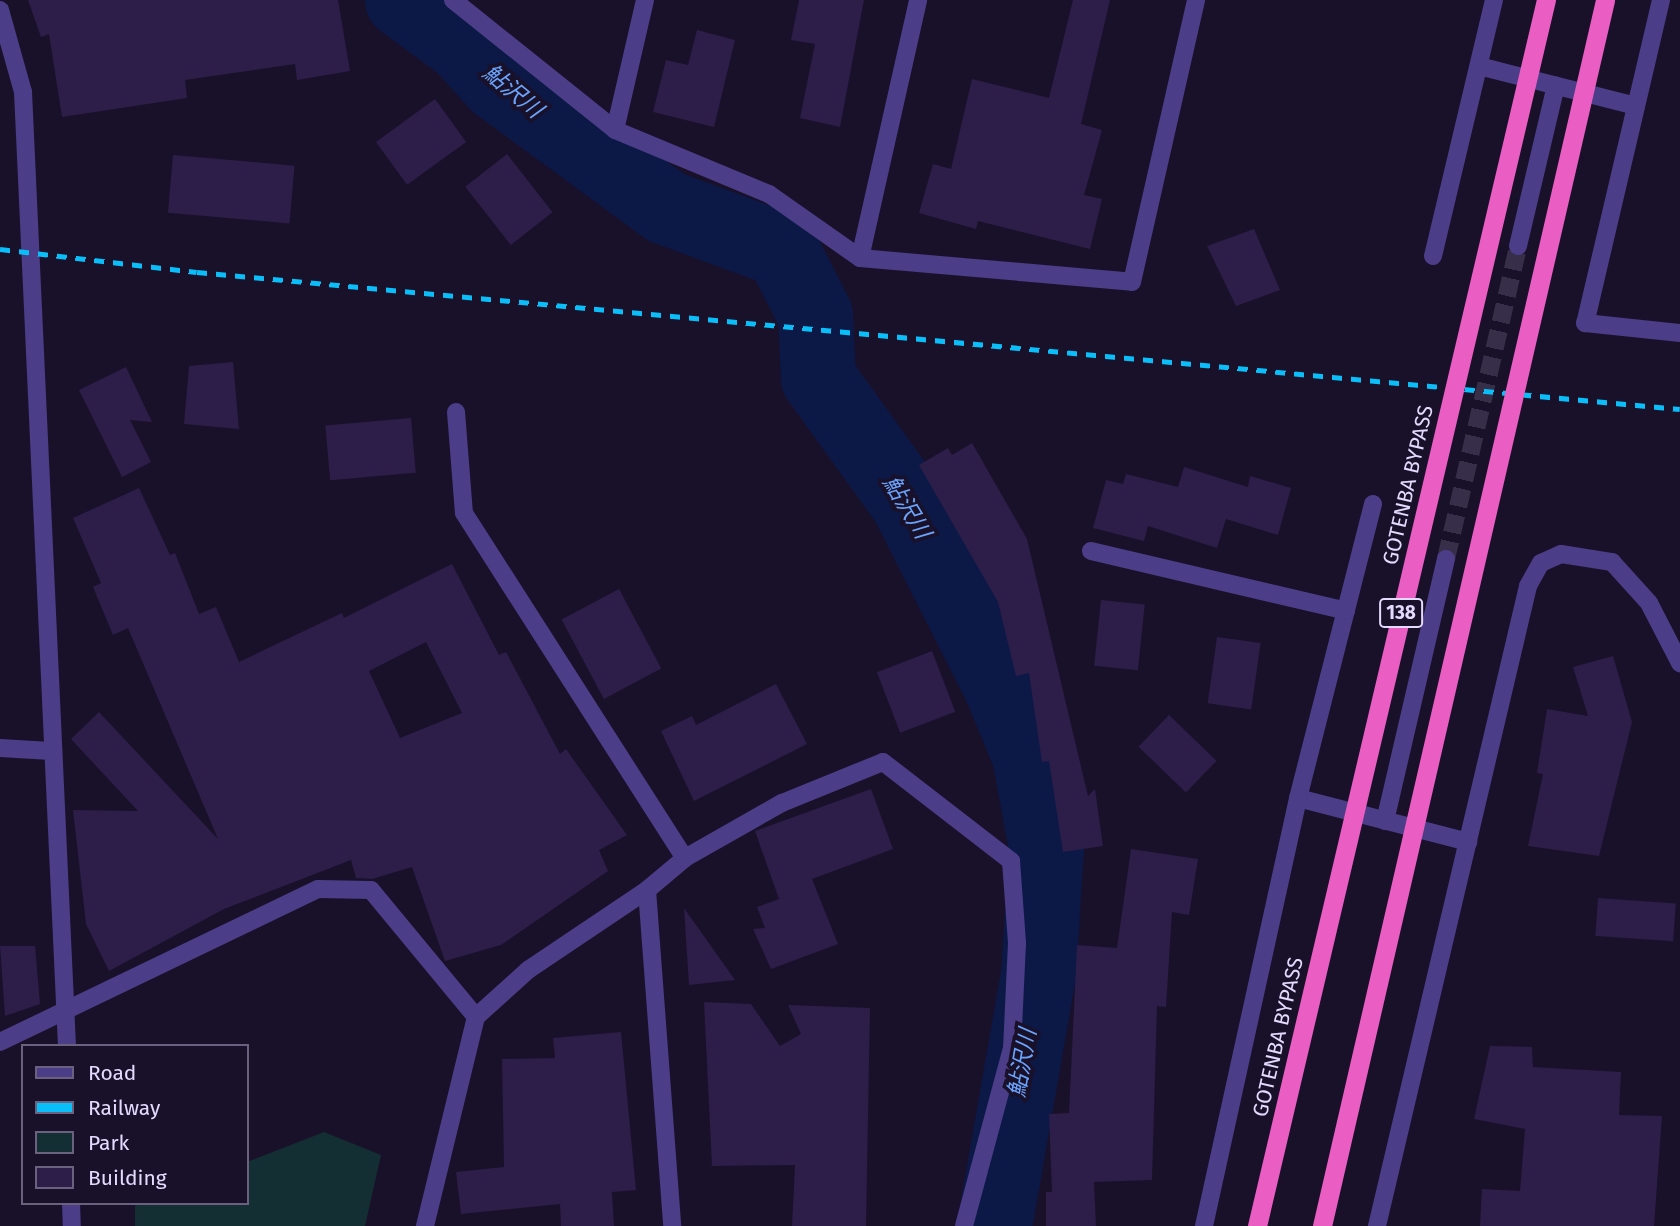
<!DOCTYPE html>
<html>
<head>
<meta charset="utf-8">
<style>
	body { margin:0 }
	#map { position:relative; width:1680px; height:1226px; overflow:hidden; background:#191129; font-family:"Fira Sans","Noto Sans JP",sans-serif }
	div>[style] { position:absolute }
	.green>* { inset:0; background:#142f33 }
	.river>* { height:75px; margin:-37.5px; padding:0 37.5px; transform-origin:37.5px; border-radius:37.5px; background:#0c1947 }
	.building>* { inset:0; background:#2d1d49; transform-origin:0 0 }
	.minor-tunnel>* { height:18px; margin-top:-9px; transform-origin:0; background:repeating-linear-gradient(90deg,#372f49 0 18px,transparent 0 27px) }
	.minor>* { height:18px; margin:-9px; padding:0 9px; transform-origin:9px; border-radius:9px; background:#4b3d87 }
	.rail>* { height:5px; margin-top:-2.5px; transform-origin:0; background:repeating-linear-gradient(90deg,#0abef9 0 10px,transparent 0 19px) }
	.trunk-bridge>* { height:19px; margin:-9.5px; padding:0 9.5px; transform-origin:9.5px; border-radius:9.5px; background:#ea5ec4 }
	span { translate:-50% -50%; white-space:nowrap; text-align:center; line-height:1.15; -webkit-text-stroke:7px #191129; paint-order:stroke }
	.shield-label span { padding:2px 5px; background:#191129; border:2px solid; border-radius:5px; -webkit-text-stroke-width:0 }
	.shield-label { font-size:19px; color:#e3dafe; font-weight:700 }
	.street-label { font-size:21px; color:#e3dafe }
	.water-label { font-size:23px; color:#6aa3fc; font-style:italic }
	.legend { position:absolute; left:21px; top:1044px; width:228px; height:161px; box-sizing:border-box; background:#191129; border:2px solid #6a617e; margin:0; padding:9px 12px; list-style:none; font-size:21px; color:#e3dafe }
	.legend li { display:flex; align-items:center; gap:14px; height:35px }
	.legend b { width:35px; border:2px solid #6a617e }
</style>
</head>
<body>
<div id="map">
	<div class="green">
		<div style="clip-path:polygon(324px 1132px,381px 1155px,365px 1226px,135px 1226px,135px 1206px,142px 1203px,247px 1203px,247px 1162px)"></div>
	</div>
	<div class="river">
		<div style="left:402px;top:0;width:74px;rotate:36.3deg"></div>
		<div style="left:462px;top:44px;width:52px;rotate:48.1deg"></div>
		<div style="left:497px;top:83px;width:210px;rotate:36.3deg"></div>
		<div style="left:666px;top:207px;width:124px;rotate:20.3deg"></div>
		<div style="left:782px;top:250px;width:73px;rotate:63.1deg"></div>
		<div style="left:815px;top:315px;width:63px;rotate:87.3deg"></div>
		<div style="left:818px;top:378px;width:154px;rotate:54.2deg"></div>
		<div style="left:908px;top:503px;width:204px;rotate:63.2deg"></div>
		<div style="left:1000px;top:685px;width:76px;rotate:67.5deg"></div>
		<div style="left:1029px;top:755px;width:95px;rotate:79.6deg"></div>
		<div style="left:1046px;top:848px;width:126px;rotate:93.6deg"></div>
		<div style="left:1038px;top:974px;width:256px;rotate:99.9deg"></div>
	</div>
	<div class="building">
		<div style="clip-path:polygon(28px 0,338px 0,350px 71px,297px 80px,295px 64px,185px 80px,187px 98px,62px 117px,49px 34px,41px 37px)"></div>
		<div style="clip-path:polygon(799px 0,864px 0,840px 127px,800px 118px,815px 44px,791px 40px)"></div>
		<div style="clip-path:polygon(1073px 0,1110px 0,1081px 124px,1102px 130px,1084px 195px,1102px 199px,1090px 249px,978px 221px,976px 229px,919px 213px,933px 164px,951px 169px,972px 79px,1049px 98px)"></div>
		<div style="clip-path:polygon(697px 30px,735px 40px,714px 127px,653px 112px,666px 60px,688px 65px)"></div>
		<div style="left:435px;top:99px;width:53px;height:73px;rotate:54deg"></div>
		<div style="left:507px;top:154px;width:74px;height:53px;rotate:52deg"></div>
		<div style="left:173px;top:155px;width:122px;height:58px;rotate:5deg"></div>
		<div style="clip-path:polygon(1254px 229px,1280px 290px,1236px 306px,1207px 246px)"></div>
		<div style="clip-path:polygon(233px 362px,239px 429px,184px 424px,189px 366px)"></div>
		<div style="clip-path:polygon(126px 367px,152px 422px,130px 420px,151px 462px,122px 477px,79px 390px)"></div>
		<div style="left:411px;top:418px;width:55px;height:86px;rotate:85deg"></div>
		<div style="clip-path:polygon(972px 443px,1027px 539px,1088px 796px,1095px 789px,1103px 846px,1063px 852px,1049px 761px,1042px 762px,1029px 673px,1016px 676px,998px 602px,919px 465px,948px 448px,952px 455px)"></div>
		<div style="clip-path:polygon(1184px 467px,1248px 487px,1250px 476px,1291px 488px,1278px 535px,1226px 519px,1217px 548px,1148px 526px,1144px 541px,1093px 528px,1106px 480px,1123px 484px,1126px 474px,1178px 487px)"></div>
		<div style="clip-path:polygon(evenodd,139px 488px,170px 555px,175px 553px,199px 614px,216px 607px,239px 662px,342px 613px,344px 618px,452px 564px,499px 655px,506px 652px,560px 754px,566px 749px,627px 835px,599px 850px,608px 871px,501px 945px,445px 961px,412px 867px,372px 879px,356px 878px,351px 860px,224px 909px,109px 971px,86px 924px,73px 810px,138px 811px,71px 739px,99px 712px,218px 839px,128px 628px,113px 635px,93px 587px,101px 583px,73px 518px,139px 488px,426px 642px,462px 713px,400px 738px,369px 671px,426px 642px)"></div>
		<div style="left:619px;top:589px;width:90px;height:65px;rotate:62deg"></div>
		<div style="left:1101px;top:600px;width:44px;height:66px;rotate:6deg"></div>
		<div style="left:1217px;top:637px;width:44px;height:67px;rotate:8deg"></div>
		<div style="left:932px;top:651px;width:65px;height:59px;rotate:69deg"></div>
		<div style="clip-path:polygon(1613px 656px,1632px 722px,1599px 856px,1528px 846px,1543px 774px,1537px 773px,1547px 709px,1588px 716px,1573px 667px)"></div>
		<div style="clip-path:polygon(776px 684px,807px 744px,694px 801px,661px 731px,692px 716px,696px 725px)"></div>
		<div style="left:1169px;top:715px;width:66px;height:44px;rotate:44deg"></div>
		<div style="clip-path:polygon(871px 789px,893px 849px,812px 879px,838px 944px,771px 969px,753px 929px,765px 928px,757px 907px,779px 899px,755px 831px)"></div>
		<div style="clip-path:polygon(1131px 849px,1198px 859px,1189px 915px,1172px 912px,1166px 1007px,1157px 1006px,1152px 1180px,1094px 1182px,1096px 1226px,1046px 1226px,1046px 1192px,1052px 1192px,1049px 1114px,1069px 1113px,1077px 945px,1117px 948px)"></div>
		<div style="left:1598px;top:898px;width:78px;height:38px;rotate:4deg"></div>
		<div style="clip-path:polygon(684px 908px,735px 980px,689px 985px)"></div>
		<div style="clip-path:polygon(0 946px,35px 946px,40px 1004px,5px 1016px)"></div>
		<div style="clip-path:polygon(704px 1002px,751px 1004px,780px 1046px,801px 1034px,788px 1005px,870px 1008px,866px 1226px,792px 1226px,795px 1165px,712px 1166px)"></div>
		<div style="clip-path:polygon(621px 1032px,636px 1190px,612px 1192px,614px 1226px,561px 1226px,560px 1204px,461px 1214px,456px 1172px,504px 1167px,502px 1059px,555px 1058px,553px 1038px)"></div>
		<div style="clip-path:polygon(1490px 1046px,1532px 1047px,1533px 1067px,1621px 1072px,1619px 1115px,1662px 1116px,1654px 1226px,1480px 1226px,1482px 1189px,1520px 1191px,1525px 1129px,1474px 1119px)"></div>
	</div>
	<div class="minor-tunnel">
		<div style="left:1446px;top:559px;width:321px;rotate:-77deg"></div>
	</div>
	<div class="minor">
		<div style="left:453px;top:0;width:208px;rotate:38.7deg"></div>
		<div style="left:615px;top:130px;width:167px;rotate:22.6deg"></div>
		<div style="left:769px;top:194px;width:111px;rotate:35.1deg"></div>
		<div style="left:860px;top:258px;width:273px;rotate:5deg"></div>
		<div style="left:1132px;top:282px;width:289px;rotate:-77.2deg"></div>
		<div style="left:1661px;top:0;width:332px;rotate:103.2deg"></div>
		<div style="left:1585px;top:323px;width:96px;rotate:6deg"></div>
		<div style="left:0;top:10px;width:85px;rotate:74.3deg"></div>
		<div style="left:23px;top:92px;width:955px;rotate:87.36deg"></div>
		<div style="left:1479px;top:66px;width:162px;rotate:14.3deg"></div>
		<div style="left:615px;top:130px;width:133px;rotate:-77deg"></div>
		<div style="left:1518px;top:246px;width:165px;rotate:-76.7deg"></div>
		<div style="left:1433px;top:256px;width:263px;rotate:-76.6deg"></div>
		<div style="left:860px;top:258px;width:264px;rotate:-77.3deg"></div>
		<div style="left:456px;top:412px;width:101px;rotate:85.5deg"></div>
		<div style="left:464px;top:513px;width:410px;rotate:57.4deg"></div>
		<div style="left:1373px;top:504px;width:303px;rotate:104.3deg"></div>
		<div style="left:1298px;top:798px;width:176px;rotate:14.5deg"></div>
		<div style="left:1091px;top:551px;width:262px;rotate:13.2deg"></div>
		<div style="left:0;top:748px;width:51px;rotate:3.4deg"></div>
		<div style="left:1385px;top:821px;width:269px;rotate:-76.9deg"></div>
		<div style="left:647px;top:890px;width:337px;rotate:85.7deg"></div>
		<div style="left:0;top:1042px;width:353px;rotate:-25.7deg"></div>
		<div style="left:318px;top:889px;width:53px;rotate:1.1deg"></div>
		<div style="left:371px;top:890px;width:165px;rotate:50.4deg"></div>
		<div style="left:71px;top:1203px;width:23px;rotate:88deg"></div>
		<div style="left:425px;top:1226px;width:215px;rotate:-76.3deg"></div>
		<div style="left:476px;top:1017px;width:70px;rotate:-42.1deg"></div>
		<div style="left:528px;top:970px;width:143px;rotate:-33.9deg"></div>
		<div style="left:647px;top:890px;width:50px;rotate:-40.1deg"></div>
		<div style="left:685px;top:858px;width:112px;rotate:-29.6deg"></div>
		<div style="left:782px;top:803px;width:109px;rotate:-22.1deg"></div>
		<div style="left:883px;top:762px;width:162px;rotate:37.7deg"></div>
		<div style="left:1011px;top:861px;width:82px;rotate:85.8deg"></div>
		<div style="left:1017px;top:943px;width:105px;rotate:92.7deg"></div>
		<div style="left:1012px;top:1048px;width:184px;rotate:105.1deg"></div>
		<div style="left:1204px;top:1226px;width:438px;rotate:-77.6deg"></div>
		<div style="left:1377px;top:1226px;width:658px;rotate:-76.72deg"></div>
		<div style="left:1528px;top:586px;width:26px;rotate:-61deg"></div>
		<div style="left:1541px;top:563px;width:22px;rotate:-24deg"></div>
		<div style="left:1561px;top:554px;width:52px;rotate:8.9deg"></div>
		<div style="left:1612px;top:562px;width:55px;rotate:47.9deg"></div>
		<div style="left:1649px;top:603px;width:68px;rotate:62.7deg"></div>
	</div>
	<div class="rail">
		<div style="left:0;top:249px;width:198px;rotate:6.7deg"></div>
		<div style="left:197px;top:272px;width:1489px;rotate:5.28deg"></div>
	</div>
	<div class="trunk-bridge">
		<div style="left:1257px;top:1226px;width:1260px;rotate:-76.74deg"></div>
		<div style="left:1322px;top:1226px;width:1258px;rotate:-77deg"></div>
	</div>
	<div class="shield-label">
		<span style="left:1401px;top:613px">138</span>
	</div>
	<div class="street-label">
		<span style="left:1408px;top:485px;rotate:-77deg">GOTENBA BYPASS</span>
		<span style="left:1278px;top:1037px;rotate:-77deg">GOTENBA BYPASS</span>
	</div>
	<div class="water-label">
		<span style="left:513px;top:91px;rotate:40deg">鮎沢川</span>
		<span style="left:907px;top:507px;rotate:59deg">鮎沢川</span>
		<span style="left:1022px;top:1063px;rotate:-80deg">鮎沢川</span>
	</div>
	<ul class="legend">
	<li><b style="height:9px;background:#4b3d87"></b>Road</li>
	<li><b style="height:9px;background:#0abef9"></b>Railway</li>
	<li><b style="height:19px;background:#142f33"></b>Park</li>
	<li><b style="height:19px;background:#2d1d49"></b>Building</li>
	</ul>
</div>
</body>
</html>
